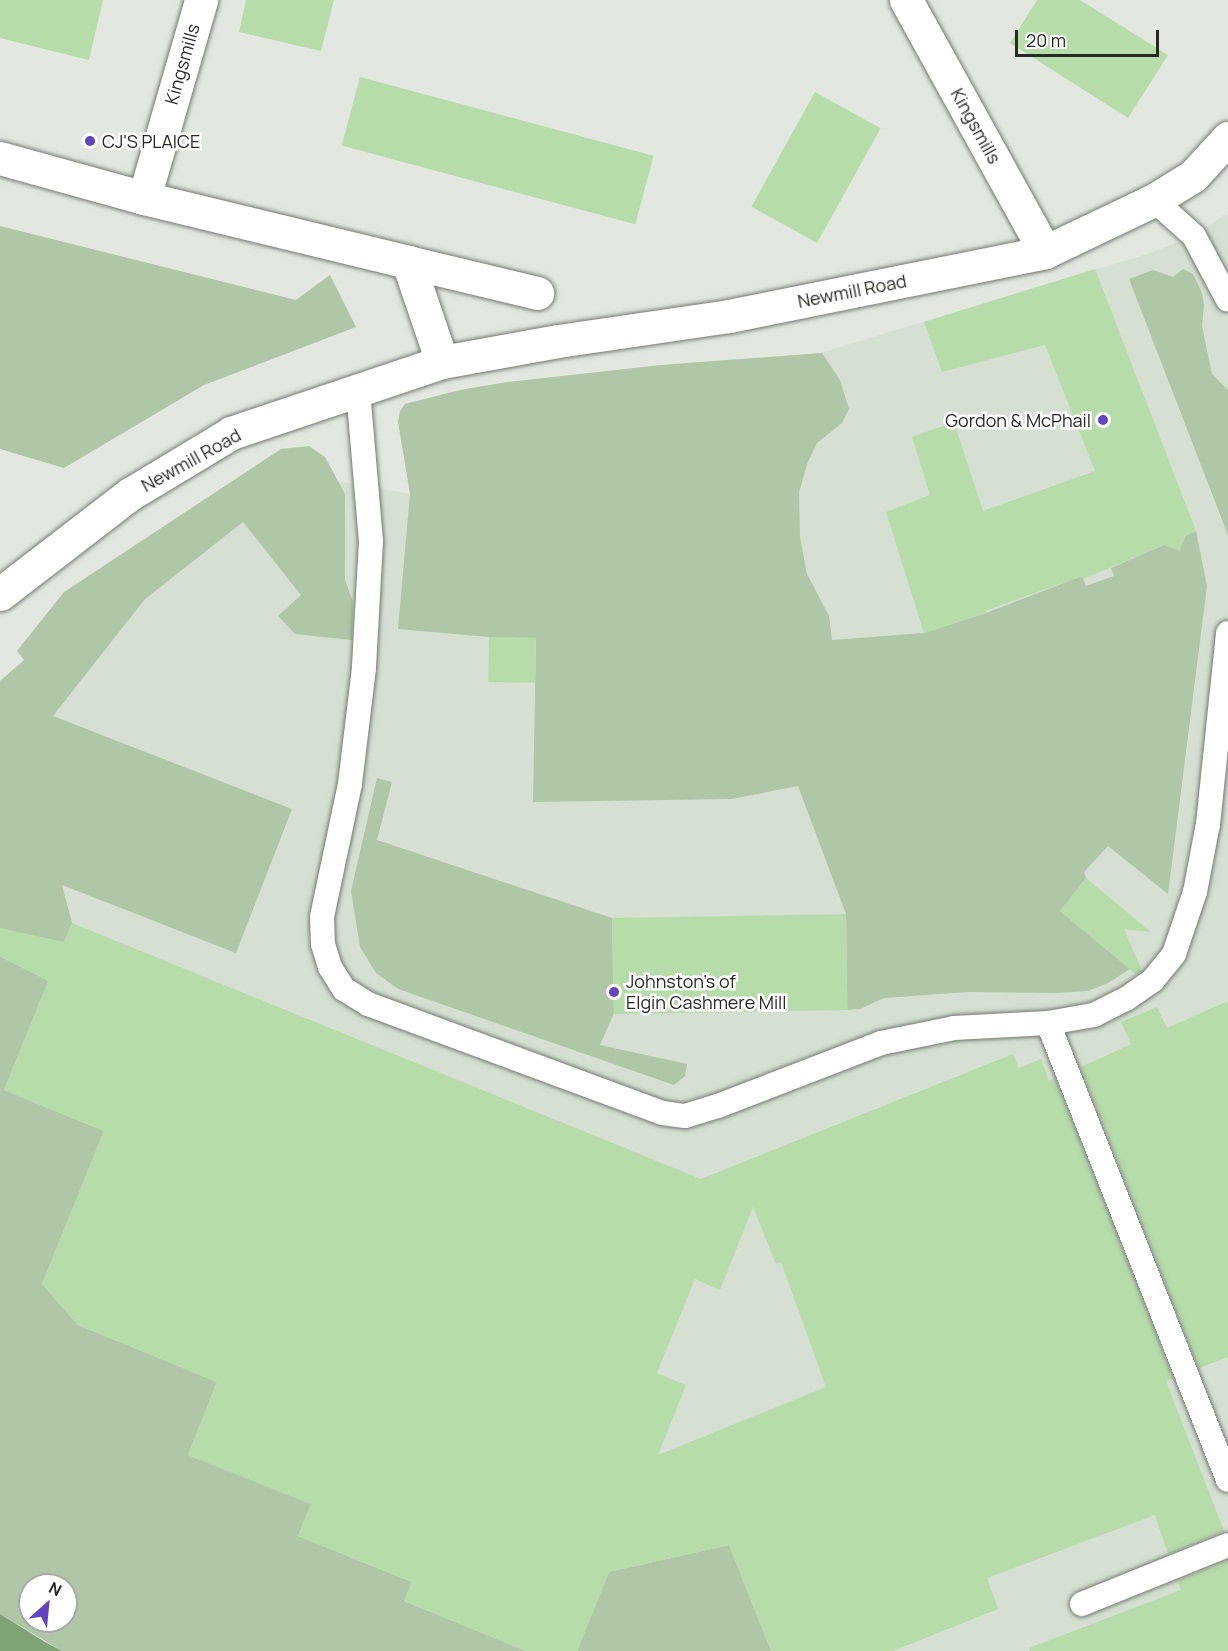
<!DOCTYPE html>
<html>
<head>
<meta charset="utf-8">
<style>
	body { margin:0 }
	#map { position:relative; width:1228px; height:1651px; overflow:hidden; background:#e2e7e0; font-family:Manrope,sans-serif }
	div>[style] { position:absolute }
	.built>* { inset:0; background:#d5e0d2 }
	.green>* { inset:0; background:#afc6a7 }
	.water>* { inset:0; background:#7fa374 }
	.building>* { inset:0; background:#b6dcaa; transform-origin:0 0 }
	.roads { filter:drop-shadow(0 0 2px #757a73) drop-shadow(0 0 2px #757a73) }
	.service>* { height:24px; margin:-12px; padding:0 12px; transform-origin:12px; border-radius:12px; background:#fff }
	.minor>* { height:33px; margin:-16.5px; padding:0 16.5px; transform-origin:16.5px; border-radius:16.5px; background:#fff }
	.tertiary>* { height:33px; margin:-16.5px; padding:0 16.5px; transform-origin:16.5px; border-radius:16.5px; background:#fff }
	.dots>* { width:16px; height:16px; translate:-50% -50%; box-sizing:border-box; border:3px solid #fff; border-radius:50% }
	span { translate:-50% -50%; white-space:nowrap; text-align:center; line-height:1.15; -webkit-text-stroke:5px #fff; paint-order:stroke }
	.street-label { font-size:18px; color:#272926 }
	.poi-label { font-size:18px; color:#272926 }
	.left { translate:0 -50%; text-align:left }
	.right { translate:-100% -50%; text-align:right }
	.north { position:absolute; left:18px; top:1573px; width:60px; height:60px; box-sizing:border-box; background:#fff; border:2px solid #a9a9a8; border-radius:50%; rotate:27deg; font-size:16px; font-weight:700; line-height:24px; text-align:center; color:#272926 }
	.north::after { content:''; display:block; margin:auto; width:21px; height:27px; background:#6145be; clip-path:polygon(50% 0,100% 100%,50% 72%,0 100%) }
	.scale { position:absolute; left:1015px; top:30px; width:144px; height:27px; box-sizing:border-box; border:3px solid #272926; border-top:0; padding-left:8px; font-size:18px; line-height:21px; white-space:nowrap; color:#272926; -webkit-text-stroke:4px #fff; paint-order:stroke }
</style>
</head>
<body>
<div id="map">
	<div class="built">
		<div style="clip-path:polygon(1224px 215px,1228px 217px,1228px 1651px,351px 1651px,0 1304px,0 681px,284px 457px,331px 480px,410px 494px,619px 414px,1147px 254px,1194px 236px)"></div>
	</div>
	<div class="green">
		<div style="clip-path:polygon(0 226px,296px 300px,330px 275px,356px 327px,204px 385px,64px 468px,0 449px)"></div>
		<div style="clip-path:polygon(1183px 269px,1193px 274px,1202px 293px,1204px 305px,1202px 326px,1212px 374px,1228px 390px,1228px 535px,1129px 279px,1153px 270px,1173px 277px)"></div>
		<div style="clip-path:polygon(822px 353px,840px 380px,849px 409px,842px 423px,817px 443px,807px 464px,799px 493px,800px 537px,807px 574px,829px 616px,832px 640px,924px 633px,986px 613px,1082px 576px,1086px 586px,1114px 576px,1111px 568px,1164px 545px,1170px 547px,1183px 542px,1185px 536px,1196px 531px,1207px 586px,1168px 894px,1108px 846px,1084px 872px,1086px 878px,1060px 911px,1130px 969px,1108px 983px,1088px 991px,1055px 993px,969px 992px,884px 998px,860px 1009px,847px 1010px,846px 914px,798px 786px,732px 799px,533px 802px,536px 638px,489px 637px,398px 629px,410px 494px,398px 422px,400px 411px,405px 404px,460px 390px,507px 382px,661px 365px)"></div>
		<div style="clip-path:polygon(evenodd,309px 446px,325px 457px,345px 494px,345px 580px,353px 602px,352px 640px,295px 634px,278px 616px,301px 595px,243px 522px,145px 599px,53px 716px,292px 809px,236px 953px,62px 885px,72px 923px,4px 1090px,104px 1131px,42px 1284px,78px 1325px,217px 1382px,188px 1455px,311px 1504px,298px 1536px,412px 1582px,404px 1601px,526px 1651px,62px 1651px,0 1614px,0 681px,24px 660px,17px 651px,64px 592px,281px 449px,309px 446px,30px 1585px,66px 1585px,66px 1621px,30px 1621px,30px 1585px)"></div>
		<div style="clip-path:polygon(377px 778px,392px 782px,377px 840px,612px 918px,614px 1013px,600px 1045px,687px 1064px,685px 1076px,674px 1085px,398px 989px,376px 973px,360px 947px,351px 891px)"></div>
		<div style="clip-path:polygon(729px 1545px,771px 1651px,577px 1651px,609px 1572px)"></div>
	</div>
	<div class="water">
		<div style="clip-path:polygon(0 1614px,45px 1642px,62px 1651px,0 1651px)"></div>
	</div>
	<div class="building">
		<div style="clip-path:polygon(0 0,103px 0,89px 60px,0 38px)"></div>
		<div style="clip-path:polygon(246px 0,334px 0,321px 51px,239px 32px)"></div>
		<div style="clip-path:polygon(1037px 0,1080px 0,1168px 55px,1128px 118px,1010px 43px)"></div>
		<div style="left:360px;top:77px;width:304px;height:71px;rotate:15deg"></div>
		<div style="left:815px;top:92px;width:75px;height:131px;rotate:29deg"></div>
		<div style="clip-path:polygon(1095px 269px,1196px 531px,1185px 536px,1180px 551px,1164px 545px,1083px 579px,1082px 576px,985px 611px,986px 613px,924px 633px,886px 512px,930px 495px,912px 437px,954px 422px,983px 511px,1095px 471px,1045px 345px,942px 372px,924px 322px)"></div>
		<div style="left:489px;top:637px;width:47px;height:45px;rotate:1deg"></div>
		<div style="clip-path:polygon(1086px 878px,1151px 932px,1124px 929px,1142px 971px,1136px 974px,1060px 911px)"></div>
		<div style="left:846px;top:914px;width:96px;height:234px;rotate:89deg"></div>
		<div style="clip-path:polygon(evenodd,72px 923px,701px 1179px,1013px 1054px,1019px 1068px,1041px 1059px,1049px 1081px,1055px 1078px,1173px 1378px,1166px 1381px,1224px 1531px,1168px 1554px,1155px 1515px,987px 1578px,998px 1609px,893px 1651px,771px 1651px,729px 1545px,609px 1572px,577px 1651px,526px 1651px,404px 1601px,412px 1582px,298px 1536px,311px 1504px,188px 1455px,217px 1382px,78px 1325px,42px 1284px,104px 1131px,4px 1090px,48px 981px,0 957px,0 928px,64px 942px,72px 923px,753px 1207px,776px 1264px,781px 1262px,826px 1387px,658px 1455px,686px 1385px,657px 1373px,695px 1279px,720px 1290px,753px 1207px)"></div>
		<div style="clip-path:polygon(1228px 1001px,1228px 1357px,1199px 1368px,1081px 1067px,1131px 1044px,1121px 1022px,1157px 1007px,1167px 1028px)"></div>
		<div style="clip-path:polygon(1228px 1560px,1228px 1651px,1030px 1651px,1029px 1648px,1181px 1590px,1178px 1581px)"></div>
	</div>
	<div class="roads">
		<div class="service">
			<div style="left:1154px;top:200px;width:54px;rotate:42deg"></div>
			<div style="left:1194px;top:236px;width:72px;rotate:62deg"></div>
			<div style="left:358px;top:390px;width:152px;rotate:85.1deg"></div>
			<div style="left:371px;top:541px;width:127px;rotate:93.2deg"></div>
			<div style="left:364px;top:668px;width:117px;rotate:96.9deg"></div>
			<div style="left:350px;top:784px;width:136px;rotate:101.9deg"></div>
			<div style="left:322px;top:917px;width:27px;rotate:88deg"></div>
			<div style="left:323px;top:944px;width:24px;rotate:73deg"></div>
			<div style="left:330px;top:967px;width:26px;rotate:58deg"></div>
			<div style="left:344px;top:989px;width:28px;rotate:32deg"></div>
			<div style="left:368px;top:1004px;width:314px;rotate:20.3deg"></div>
			<div style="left:663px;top:1113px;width:22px;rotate:8deg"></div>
			<div style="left:685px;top:1116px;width:34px;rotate:-17deg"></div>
			<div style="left:718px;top:1106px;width:175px;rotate:-21.1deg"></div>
			<div style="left:881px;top:1043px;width:75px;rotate:-11.6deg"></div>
			<div style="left:954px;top:1028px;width:94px;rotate:-3deg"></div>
			<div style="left:1048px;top:1023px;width:47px;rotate:-9.9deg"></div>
			<div style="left:1094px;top:1015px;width:36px;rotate:-27deg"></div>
			<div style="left:1126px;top:999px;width:33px;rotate:-35deg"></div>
			<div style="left:1153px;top:980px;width:33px;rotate:-51deg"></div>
			<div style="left:1174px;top:954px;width:65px;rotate:-71.3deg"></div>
			<div style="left:1195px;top:892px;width:69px;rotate:-79.2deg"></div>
			<div style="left:1208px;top:824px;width:192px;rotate:-84deg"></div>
			<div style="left:1048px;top:1023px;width:491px;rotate:68.5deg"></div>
			<div style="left:1082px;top:1604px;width:157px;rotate:-22deg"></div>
		</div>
		<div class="minor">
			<div style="left:906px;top:0;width:288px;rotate:61.1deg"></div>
			<div style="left:0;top:158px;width:149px;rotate:15.5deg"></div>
			<div style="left:144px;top:198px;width:272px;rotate:13.6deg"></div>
			<div style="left:144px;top:198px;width:206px;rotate:-73.9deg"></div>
			<div style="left:442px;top:362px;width:106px;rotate:-108.8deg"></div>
			<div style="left:408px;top:262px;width:133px;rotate:13.5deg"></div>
		</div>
		<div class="tertiary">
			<div style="left:0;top:594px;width:164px;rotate:-37.6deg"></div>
			<div style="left:130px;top:494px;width:118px;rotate:-31.1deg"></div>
			<div style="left:231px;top:433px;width:223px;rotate:-18.6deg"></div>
			<div style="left:442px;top:362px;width:118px;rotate:-10.3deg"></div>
			<div style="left:558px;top:341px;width:173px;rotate:-8.3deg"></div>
			<div style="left:729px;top:316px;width:322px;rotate:-11.4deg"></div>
			<div style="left:1045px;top:252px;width:121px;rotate:-25.5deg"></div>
			<div style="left:1154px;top:200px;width:46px;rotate:-31.6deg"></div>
			<div style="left:1193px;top:176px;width:52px;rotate:-47.4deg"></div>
		</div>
	</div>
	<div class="dots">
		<div style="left:90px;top:141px;background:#6145be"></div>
		<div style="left:1103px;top:420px;background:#6145be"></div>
		<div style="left:614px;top:992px;background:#6145be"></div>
	</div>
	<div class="street-label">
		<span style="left:182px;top:64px;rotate:-74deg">Kingsmills</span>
		<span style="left:976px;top:126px;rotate:61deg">Kingsmills</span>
		<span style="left:852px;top:291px;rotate:-11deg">Newmill Road</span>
		<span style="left:191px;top:460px;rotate:-29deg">Newmill Road</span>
	</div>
	<div class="poi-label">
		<span class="left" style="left:102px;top:141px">CJ'S PLAICE</span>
		<span class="right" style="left:1091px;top:420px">Gordon &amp; McPhail</span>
		<span class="left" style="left:626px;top:992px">Johnston's of<br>Elgin Cashmere Mill</span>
	</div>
	<div class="north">N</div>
	<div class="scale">20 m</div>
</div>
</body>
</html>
